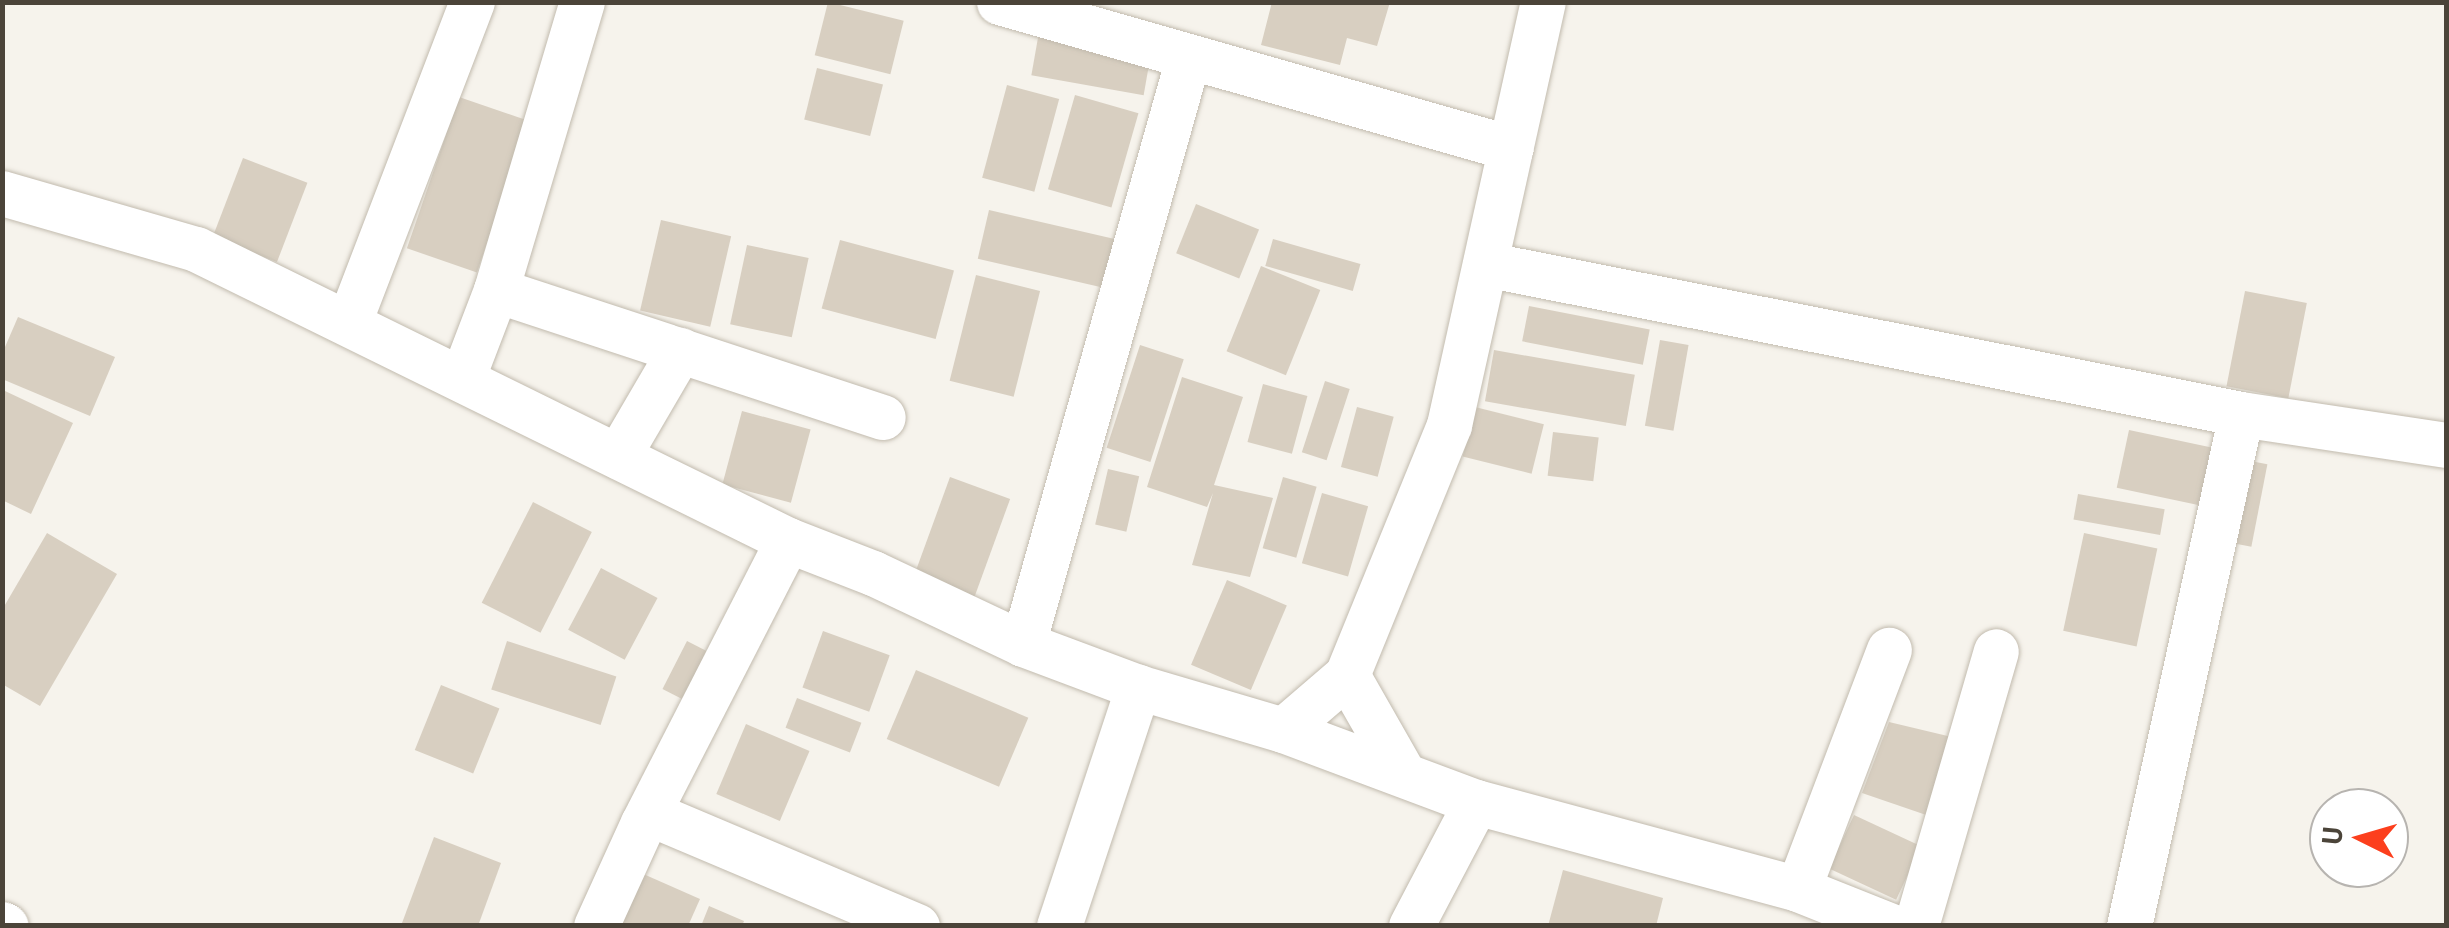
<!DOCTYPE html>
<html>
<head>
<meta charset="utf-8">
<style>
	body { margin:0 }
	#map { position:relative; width:2449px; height:928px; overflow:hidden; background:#f6f3ec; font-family:Barlow,sans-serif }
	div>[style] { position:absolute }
	.building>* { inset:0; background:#d8cfc1; transform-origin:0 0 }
	.roads { filter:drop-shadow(0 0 2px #c2bbae) drop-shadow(0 0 2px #c2bbae) }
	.minor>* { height:45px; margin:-22.5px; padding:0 22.5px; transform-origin:22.5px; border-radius:22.5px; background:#fff }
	span { translate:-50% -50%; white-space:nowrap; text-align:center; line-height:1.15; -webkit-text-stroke:8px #fff; paint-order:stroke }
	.frame { position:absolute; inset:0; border:5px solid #4b4439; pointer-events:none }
	.north { position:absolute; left:2309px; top:788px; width:100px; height:100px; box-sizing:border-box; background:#fff; border:2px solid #b7b4b0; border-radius:50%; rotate:275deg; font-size:28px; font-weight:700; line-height:40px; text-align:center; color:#4b4439 }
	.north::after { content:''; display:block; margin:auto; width:35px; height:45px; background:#fc3f1d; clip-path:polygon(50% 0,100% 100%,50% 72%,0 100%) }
</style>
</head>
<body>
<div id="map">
	<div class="building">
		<div style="left:828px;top:2px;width:78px;height:55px;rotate:14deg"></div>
		<div style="clip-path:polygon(1272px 2px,1390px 2px,1377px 46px,1347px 38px,1340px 65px,1261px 45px)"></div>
		<div style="left:1039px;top:32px;width:114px;height:44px;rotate:10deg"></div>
		<div style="left:817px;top:68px;width:68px;height:53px;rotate:14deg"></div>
		<div style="left:1007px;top:85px;width:54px;height:96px;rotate:15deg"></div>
		<div style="left:1075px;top:95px;width:66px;height:98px;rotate:16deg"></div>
		<div style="left:459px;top:97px;width:74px;height:160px;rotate:19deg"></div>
		<div style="left:243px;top:158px;width:69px;height:85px;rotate:21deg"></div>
		<div style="left:1196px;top:204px;width:68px;height:53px;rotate:22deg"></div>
		<div style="left:989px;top:210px;width:139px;height:50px;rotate:13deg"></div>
		<div style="left:661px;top:220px;width:72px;height:93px;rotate:13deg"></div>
		<div style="left:1273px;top:239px;width:91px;height:28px;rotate:16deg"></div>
		<div style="left:840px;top:240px;width:118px;height:71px;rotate:15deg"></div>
		<div style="left:747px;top:245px;width:63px;height:81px;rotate:12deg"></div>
		<div style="left:1261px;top:266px;width:64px;height:92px;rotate:22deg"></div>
		<div style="left:976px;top:275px;width:66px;height:109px;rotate:14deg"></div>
		<div style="left:2245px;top:291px;width:63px;height:97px;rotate:11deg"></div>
		<div style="left:1529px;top:306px;width:123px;height:36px;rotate:11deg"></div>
		<div style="clip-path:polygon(18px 317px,115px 357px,90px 416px,2px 379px,2px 354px)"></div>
		<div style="left:1660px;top:340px;width:29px;height:87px;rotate:10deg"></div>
		<div style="left:1140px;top:345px;width:46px;height:108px;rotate:18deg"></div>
		<div style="left:1494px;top:350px;width:143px;height:52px;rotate:10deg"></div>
		<div style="clip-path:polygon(1182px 377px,1243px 397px,1214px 485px,1273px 498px,1250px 577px,1192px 565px,1213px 493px,1207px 507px,1147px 487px)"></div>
		<div style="left:1325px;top:381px;width:26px;height:75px;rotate:18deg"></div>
		<div style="left:1263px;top:384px;width:46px;height:60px;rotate:15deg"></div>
		<div style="clip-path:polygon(5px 391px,73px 423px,31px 514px,2px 500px)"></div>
		<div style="left:1357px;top:407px;width:38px;height:62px;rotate:15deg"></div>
		<div style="left:1475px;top:407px;width:71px;height:51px;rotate:14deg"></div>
		<div style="left:742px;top:411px;width:71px;height:76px;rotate:15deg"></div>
		<div style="left:2129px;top:430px;width:88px;height:59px;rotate:12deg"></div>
		<div style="left:1553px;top:432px;width:46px;height:44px;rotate:7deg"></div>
		<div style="left:2235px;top:458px;width:33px;height:84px;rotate:11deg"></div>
		<div style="left:1108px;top:469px;width:32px;height:57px;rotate:13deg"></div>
		<div style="left:950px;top:477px;width:64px;height:111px;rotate:20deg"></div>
		<div style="left:1283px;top:477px;width:35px;height:74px;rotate:16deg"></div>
		<div style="left:1322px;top:493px;width:48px;height:73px;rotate:16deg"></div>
		<div style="left:2078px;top:494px;width:88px;height:26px;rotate:10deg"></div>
		<div style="left:533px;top:502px;width:66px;height:113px;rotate:27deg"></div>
		<div style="clip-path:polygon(47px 533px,117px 574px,40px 706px,2px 684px,2px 610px)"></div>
		<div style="left:2084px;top:533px;width:75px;height:100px;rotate:12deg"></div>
		<div style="left:601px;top:568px;width:64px;height:70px;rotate:28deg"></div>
		<div style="left:1227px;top:580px;width:65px;height:92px;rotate:23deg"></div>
		<div style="left:823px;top:631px;width:71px;height:60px;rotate:20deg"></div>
		<div style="left:507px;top:641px;width:115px;height:51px;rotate:18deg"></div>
		<div style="left:687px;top:641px;width:33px;height:54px;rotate:27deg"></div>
		<div style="left:916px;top:670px;width:122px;height:75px;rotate:23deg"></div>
		<div style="left:441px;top:685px;width:63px;height:70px;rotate:22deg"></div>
		<div style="left:797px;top:698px;width:69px;height:32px;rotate:21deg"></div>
		<div style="clip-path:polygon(1889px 722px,1956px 738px,1935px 818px,1862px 793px)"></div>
		<div style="left:746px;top:724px;width:69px;height:76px;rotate:23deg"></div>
		<div style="left:1854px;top:815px;width:74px;height:59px;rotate:25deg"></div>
		<div style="clip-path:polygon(434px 837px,501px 863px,478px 926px,402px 923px)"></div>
		<div style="clip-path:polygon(632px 869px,700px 899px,688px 926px,608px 926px)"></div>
		<div style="clip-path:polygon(1563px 870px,1663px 898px,1656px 926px,1548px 926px)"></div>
		<div style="clip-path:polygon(709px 906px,744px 921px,742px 926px,701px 926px)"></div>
	</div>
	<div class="roads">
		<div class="minor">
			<div style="left:999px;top:2px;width:532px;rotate:15.92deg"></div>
			<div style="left:2px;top:193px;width:202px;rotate:16.1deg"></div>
			<div style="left:196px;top:249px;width:660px;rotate:26.18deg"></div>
			<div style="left:788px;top:540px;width:91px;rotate:21.2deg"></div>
			<div style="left:873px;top:573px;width:166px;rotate:25.3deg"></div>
			<div style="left:1023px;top:644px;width:123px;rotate:20.5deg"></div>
			<div style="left:1138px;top:687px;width:151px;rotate:16.5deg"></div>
			<div style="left:1283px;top:730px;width:206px;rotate:20.5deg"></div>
			<div style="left:1476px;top:802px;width:334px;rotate:15.1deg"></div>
			<div style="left:1798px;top:889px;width:100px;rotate:21.7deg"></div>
			<div style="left:1485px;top:264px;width:771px;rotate:11.22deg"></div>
			<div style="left:2241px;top:414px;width:207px;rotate:8.6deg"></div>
			<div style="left:496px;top:290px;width:407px;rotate:18.2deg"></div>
			<div style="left:349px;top:322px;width:343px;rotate:-69deg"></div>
			<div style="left:462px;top:379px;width:95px;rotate:-69.1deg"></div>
			<div style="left:496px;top:290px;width:301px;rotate:-73.4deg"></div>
			<div style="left:618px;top:456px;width:123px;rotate:-59.7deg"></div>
			<div style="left:1023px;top:644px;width:609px;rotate:-74.27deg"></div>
			<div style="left:1347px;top:675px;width:113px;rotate:60.3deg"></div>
			<div style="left:1283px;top:730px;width:84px;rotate:-40.7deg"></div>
			<div style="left:1347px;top:675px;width:270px;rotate:-67.8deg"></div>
			<div style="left:1449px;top:425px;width:433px;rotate:-77.5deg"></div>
			<div style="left:649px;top:813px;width:291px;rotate:22.9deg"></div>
			<div style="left:1798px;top:889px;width:256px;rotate:-69.2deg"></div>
			<div style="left:2px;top:924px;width:4px;rotate:27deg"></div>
			<div style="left:596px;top:926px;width:113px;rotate:-65.5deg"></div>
			<div style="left:643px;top:823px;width:318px;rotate:-62.9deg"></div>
			<div style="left:1059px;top:926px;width:252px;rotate:-71.7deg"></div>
			<div style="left:1411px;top:926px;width:140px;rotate:-62.3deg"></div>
			<div style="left:1916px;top:926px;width:286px;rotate:-73.8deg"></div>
			<div style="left:2129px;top:926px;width:524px;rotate:-77.66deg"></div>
		</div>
	</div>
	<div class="frame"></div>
	<div class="north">U</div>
</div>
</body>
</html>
